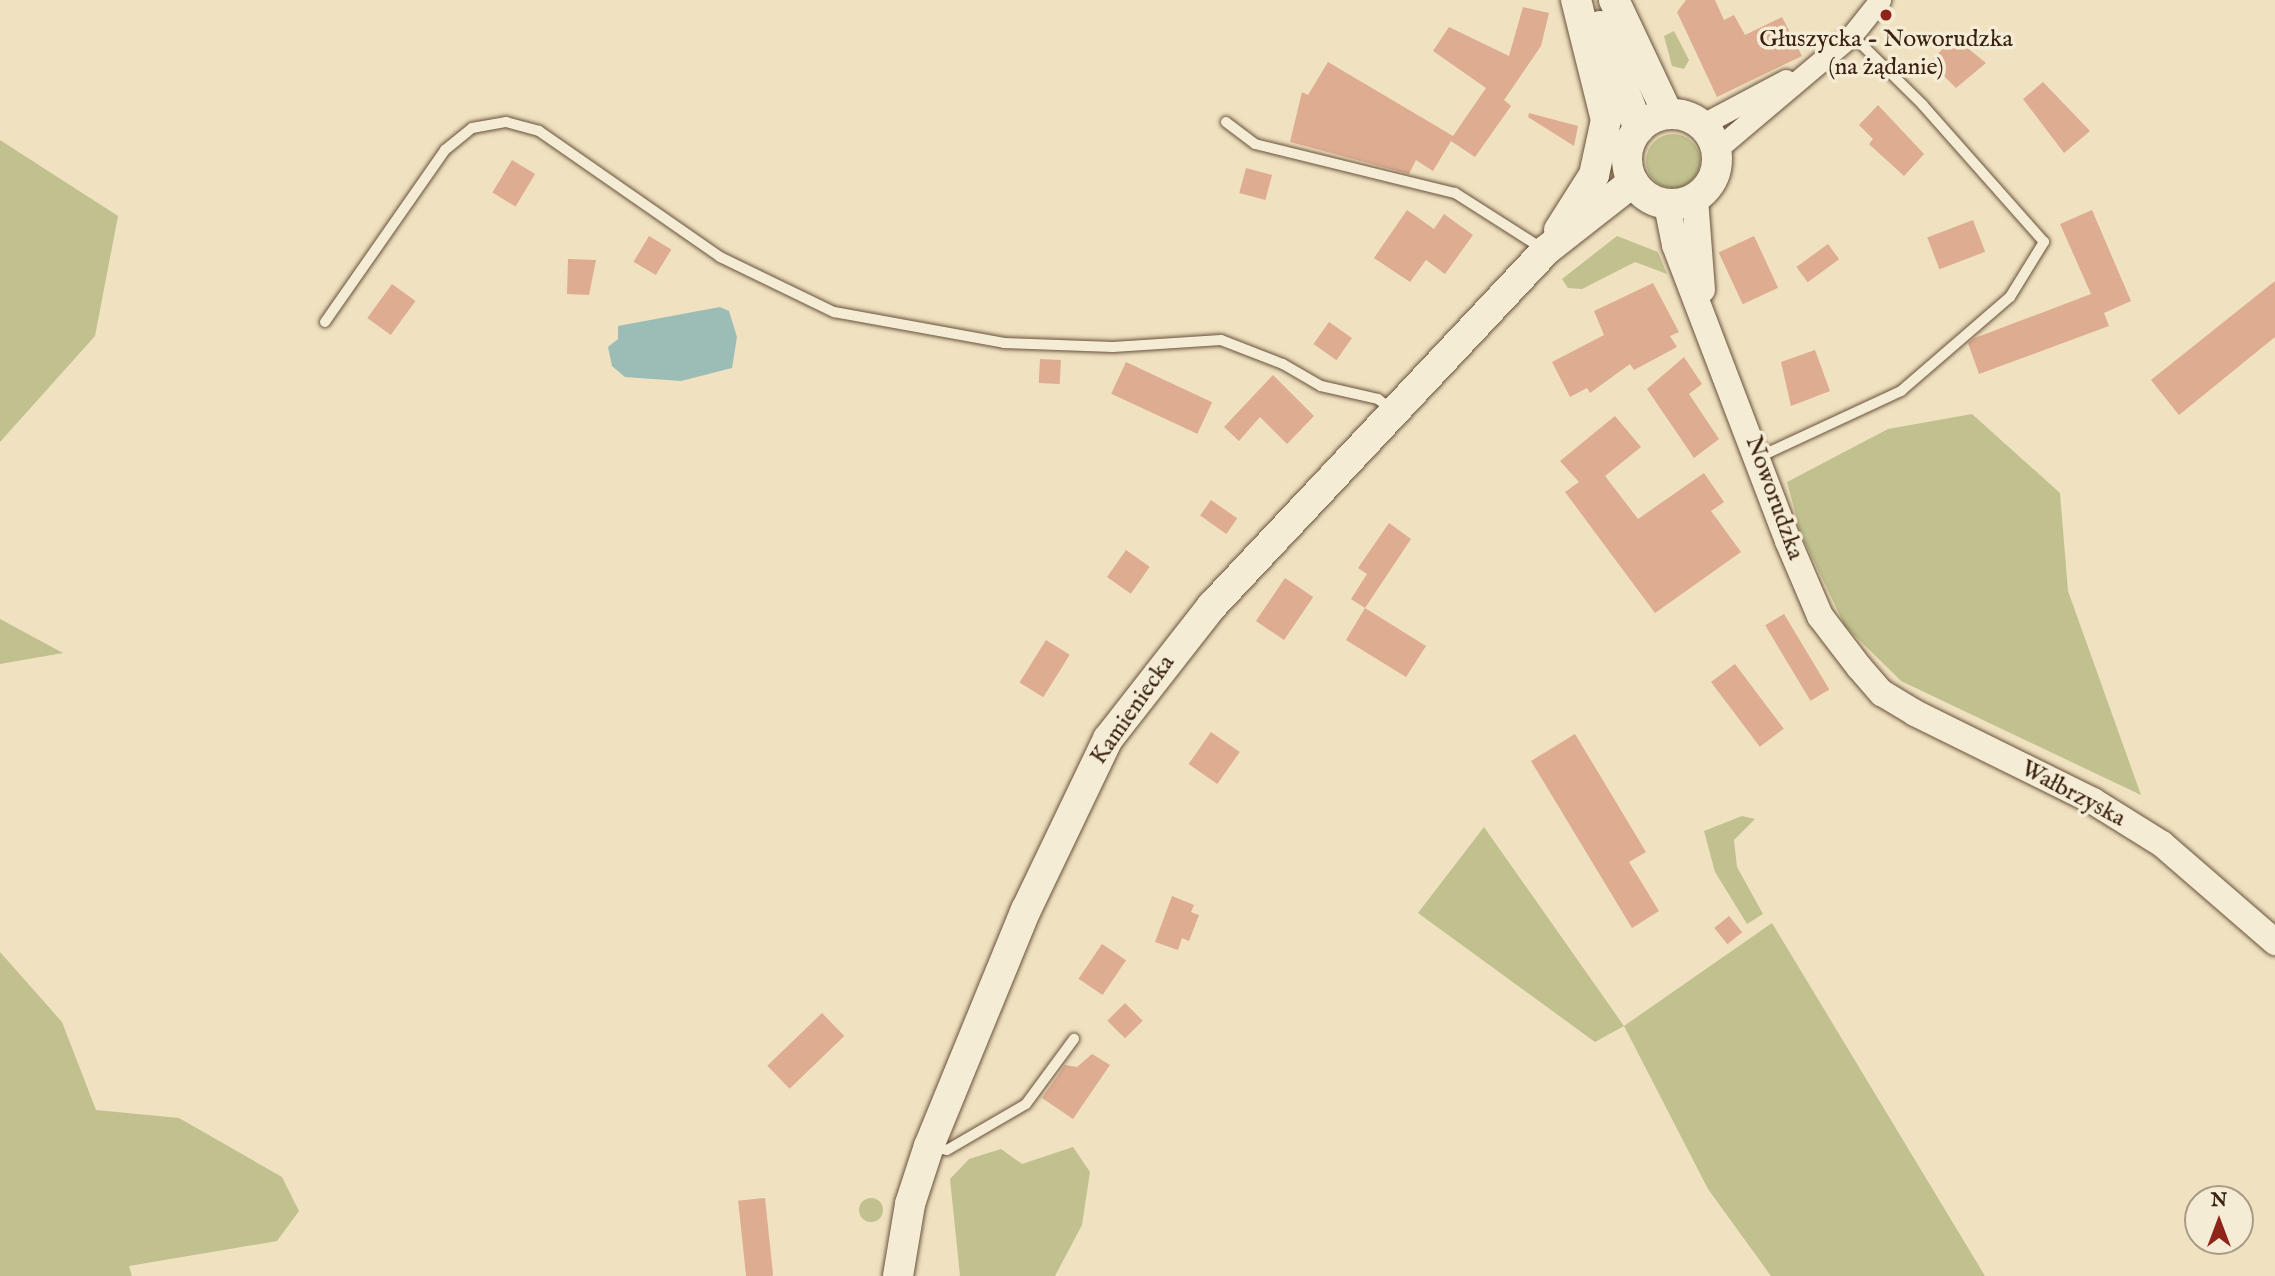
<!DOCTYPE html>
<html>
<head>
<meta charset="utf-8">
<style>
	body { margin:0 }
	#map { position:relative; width:2275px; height:1276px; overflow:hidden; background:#f0e1c0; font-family:"IM FELL English",serif }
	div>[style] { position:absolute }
	.green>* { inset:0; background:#c0c18e }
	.round { border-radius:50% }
	.water>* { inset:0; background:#9bbdb6 }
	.building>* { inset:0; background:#deac90; transform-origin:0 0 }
	.roads { filter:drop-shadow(0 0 2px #68523b) drop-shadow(0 0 2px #68523b) }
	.service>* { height:10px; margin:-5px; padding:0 5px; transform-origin:5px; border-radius:5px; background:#f5ecd6 }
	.minor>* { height:21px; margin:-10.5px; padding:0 10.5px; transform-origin:10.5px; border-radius:10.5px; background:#f5ecd6 }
	.tertiary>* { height:26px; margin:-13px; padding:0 13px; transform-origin:13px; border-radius:13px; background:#f5ecd6 }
	.secondary>* { height:30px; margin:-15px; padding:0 15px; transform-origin:15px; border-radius:15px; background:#f5ecd6 }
	.secondary>.ring { margin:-15px; padding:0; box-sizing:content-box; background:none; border:30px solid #f5ecd6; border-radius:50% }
	.dots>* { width:19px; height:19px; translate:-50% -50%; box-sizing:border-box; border:4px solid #f5ecd6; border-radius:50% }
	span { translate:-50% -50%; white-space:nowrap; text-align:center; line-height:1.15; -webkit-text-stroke:7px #f5ecd6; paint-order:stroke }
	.poi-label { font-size:24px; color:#3a220f }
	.street-label { font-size:24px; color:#3a220f }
	.north { position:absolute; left:2184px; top:1185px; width:70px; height:70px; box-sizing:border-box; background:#f5ecd6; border:2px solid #aa9b86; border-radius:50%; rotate:0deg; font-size:19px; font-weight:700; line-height:28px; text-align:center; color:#3a220f }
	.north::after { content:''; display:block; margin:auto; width:24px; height:32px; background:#8f2418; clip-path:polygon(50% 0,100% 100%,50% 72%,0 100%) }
</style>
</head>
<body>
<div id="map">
	<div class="green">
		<div style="clip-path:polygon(1674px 31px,1689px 60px,1684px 69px,1672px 66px,1664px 36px)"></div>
		<div class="round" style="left:1646px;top:134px;width:54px;height:54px"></div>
		<div style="clip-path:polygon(0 140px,118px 216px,95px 336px,0 442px)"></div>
		<div style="clip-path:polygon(1617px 236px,1658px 252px,1667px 274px,1635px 262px,1582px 289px,1568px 288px,1562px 279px)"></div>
		<div style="clip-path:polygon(1972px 414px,2060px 493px,2068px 591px,2141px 795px,1901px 681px,1845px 626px,1801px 534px,1787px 482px,1888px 429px)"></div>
		<div style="clip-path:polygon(0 619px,63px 653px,0 664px)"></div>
		<div style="clip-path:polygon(1742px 816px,1755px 819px,1734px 840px,1737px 867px,1763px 914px,1747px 924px,1715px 872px,1704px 831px)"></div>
		<div style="clip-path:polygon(1484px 827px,1624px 1026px,1772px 923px,1985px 1276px,1771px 1276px,1708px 1189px,1624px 1026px,1595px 1042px,1418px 913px)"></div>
		<div style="clip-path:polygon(0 952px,62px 1022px,96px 1110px,179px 1118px,282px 1177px,299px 1211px,277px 1241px,129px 1266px,132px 1276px,0 1276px)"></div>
		<div style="clip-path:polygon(1073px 1147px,1090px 1172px,1082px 1225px,1055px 1276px,960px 1276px,950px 1179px,969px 1159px,1001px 1149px,1022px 1164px)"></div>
		<div class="round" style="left:859px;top:1198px;width:24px;height:24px"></div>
	</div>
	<div class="water">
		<div style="clip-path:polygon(720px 307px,729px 311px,737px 337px,732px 368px,681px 381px,625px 377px,612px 366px,608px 347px,618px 339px,618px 326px)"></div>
	</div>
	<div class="building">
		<div style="clip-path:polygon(1686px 0,1715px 0,1724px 20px,1734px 15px,1745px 35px,1782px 17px,1802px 56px,1717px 97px,1677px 12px)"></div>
		<div style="clip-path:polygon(1523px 7px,1549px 13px,1541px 46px,1504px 100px,1511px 106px,1475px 157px,1451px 141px,1433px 171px,1416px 160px,1409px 174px,1290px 142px,1302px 92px,1308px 95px,1328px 62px,1453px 136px,1486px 88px,1433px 51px,1449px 27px,1509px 56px)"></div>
		<div style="clip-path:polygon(1954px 37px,1986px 63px,1956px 88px,1930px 62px)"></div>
		<div style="clip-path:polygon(2043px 82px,2090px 131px,2064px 153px,2023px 99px)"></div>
		<div style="clip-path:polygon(1878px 105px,1924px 154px,1904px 176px,1869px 144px,1873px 139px,1859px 125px)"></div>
		<div style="clip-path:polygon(1529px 113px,1578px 126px,1574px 146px,1528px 117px)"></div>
		<div style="left:512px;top:160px;width:27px;height:38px;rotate:31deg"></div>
		<div style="left:1246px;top:168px;width:27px;height:26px;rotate:15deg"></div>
		<div style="clip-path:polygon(1407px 210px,1434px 229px,1444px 214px,1473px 235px,1445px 274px,1426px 260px,1410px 282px,1374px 258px)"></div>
		<div style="clip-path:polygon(2092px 210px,2131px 301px,2104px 313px,2109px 326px,1979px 374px,1968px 343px,1975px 338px,2091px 294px,2060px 224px)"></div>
		<div style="left:1973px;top:220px;width:34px;height:49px;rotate:69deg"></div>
		<div style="left:649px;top:236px;width:26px;height:30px;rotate:31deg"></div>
		<div style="left:1754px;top:236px;width:57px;height:39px;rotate:65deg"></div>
		<div style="left:1828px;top:244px;width:19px;height:39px;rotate:54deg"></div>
		<div style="clip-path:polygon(568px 259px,596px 260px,589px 295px,567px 294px)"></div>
		<div style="clip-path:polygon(2275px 281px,2275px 337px,2179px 415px,2151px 380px)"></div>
		<div style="clip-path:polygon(1653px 283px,1679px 332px,1670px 336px,1677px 347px,1634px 370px,1630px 364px,1590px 393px,1587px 388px,1570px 397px,1552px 362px,1604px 335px,1594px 311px)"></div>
		<div style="left:392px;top:284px;width:29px;height:42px;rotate:36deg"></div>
		<div style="left:1329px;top:322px;width:28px;height:27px;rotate:35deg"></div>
		<div style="clip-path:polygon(1815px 350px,1830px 391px,1791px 406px,1781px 362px)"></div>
		<div style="clip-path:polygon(1684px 357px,1702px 384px,1689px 394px,1719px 439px,1694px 458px,1647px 389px)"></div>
		<div style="left:1040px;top:359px;width:21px;height:24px;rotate:3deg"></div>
		<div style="left:1126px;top:362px;width:95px;height:35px;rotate:25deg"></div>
		<div style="clip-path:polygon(1273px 375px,1314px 416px,1287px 444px,1260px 417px,1239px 441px,1224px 427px)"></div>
		<div style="clip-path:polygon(1615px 416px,1641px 447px,1605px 476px,1638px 519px,1704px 473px,1724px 502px,1711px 511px,1741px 552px,1655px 613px,1565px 492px,1579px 482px,1560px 461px)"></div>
		<div style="left:1211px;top:500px;width:32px;height:19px;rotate:35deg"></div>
		<div style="clip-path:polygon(1389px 523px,1411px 539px,1365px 608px,1426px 646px,1406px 677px,1346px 640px,1365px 608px,1351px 599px,1367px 574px,1358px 568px)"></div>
		<div style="left:1126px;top:550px;width:29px;height:33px;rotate:35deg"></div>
		<div style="left:1285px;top:578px;width:34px;height:52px;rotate:34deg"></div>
		<div style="left:1784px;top:614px;width:88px;height:22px;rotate:59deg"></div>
		<div style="left:1046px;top:640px;width:28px;height:50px;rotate:32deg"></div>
		<div style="left:1735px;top:664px;width:81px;height:30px;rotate:53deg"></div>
		<div style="left:1211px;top:732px;width:35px;height:39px;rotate:35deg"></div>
		<div style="clip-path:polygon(1575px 734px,1646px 852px,1629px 862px,1659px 911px,1632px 928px,1531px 761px)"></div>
		<div style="clip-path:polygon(1172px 896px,1194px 905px,1191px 912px,1199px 915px,1189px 941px,1182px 938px,1178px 950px,1155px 942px)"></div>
		<div style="left:1729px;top:916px;width:21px;height:19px;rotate:51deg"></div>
		<div style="left:1102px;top:944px;width:29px;height:42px;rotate:34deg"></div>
		<div style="left:1125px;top:1003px;width:25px;height:25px;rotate:45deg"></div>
		<div style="left:822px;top:1013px;width:32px;height:76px;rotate:46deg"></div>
		<div style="clip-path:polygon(1092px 1054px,1110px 1065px,1073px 1119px,1042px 1098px,1065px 1065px,1077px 1067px)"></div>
		<div style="left:765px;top:1198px;width:78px;height:27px;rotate:84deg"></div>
	</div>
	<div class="roads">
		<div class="service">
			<div style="left:1226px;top:122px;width:36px;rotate:37deg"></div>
			<div style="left:1255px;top:144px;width:206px;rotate:13.8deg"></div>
			<div style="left:1455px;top:193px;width:104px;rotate:32.5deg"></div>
			<div style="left:325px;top:322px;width:210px;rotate:-55.1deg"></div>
			<div style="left:445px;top:150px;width:35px;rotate:-39deg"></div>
			<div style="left:472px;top:128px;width:35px;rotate:-10deg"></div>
			<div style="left:506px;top:122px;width:34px;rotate:15deg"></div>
			<div style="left:539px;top:131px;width:221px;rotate:34.8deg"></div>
			<div style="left:720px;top:257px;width:127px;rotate:25.8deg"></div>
			<div style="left:834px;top:312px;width:173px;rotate:10.3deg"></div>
			<div style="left:1004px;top:343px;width:109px;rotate:2.1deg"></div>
			<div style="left:1113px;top:347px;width:108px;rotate:-3.7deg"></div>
			<div style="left:1221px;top:340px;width:66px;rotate:21.2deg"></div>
			<div style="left:1283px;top:364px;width:44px;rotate:30.1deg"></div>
			<div style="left:1321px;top:386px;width:58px;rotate:12.8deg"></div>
			<div style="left:1378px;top:399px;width:18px;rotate:38deg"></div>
			<div style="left:1759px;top:457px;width:157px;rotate:-24.9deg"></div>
			<div style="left:1901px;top:391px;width:144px;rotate:-40.8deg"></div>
			<div style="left:2010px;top:297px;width:65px;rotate:-58.3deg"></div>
			<div style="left:2044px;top:242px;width:183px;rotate:-131.5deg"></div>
			<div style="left:1923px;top:105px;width:100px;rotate:-135.4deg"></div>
			<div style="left:932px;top:1147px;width:15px;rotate:11deg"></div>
			<div style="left:947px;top:1150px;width:91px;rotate:-30.2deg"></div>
			<div style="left:1026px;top:1104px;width:81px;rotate:-53.6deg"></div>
		</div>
		<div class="minor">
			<div style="left:1701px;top:125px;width:96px;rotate:-27.9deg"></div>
			<div style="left:1717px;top:149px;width:177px;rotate:-40.2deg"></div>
			<div style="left:1852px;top:35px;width:45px;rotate:-51.3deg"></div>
		</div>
		<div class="tertiary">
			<div style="left:1695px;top:199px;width:91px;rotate:85.6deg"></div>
			<div style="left:1667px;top:205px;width:41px;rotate:78.7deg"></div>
			<div style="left:1675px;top:245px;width:317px;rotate:69.1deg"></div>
			<div style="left:1788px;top:541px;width:82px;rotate:66.9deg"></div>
			<div style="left:1820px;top:616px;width:64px;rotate:52.6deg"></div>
			<div style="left:1859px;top:667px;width:35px;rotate:49deg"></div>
			<div style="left:1882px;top:693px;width:39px;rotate:31deg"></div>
			<div style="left:1915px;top:713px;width:199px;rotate:26.3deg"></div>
			<div style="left:2093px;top:801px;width:81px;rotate:31.9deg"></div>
			<div style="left:2162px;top:844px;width:150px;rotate:40.9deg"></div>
		</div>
		<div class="secondary">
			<div style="left:1614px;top:0;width:126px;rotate:64.7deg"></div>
			<div style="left:1600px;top:26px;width:110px;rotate:69.3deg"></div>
			<div class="ring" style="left:1627px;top:114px;width:60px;height:60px"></div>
			<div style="left:1559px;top:230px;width:65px;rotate:-57.5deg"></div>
			<div style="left:1594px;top:175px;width:56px;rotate:-77.7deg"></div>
			<div style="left:1606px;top:120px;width:124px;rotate:-104deg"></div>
			<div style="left:898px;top:1276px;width:73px;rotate:-80.5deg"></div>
			<div style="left:910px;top:1204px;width:61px;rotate:-71.9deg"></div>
			<div style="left:929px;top:1146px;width:255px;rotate:-67.7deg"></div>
			<div style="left:1026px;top:910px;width:190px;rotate:-64.4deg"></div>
			<div style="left:1108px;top:739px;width:169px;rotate:-52deg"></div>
			<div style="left:1212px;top:606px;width:487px;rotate:-46.8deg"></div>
			<div style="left:1545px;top:251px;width:112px;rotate:-38.1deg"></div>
		</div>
	</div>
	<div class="dots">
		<div style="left:1886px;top:15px;background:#8f2418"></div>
	</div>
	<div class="poi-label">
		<span style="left:1886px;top:54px">Głuszycka - Noworudzka<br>(na żądanie)</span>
	</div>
	<div class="street-label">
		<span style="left:1774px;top:498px;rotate:70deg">Noworudzka</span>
		<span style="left:1133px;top:710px;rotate:-55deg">Kamieniecka</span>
		<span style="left:2073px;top:794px;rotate:28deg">Wałbrzyska</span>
	</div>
	<div class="north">N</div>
</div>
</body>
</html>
